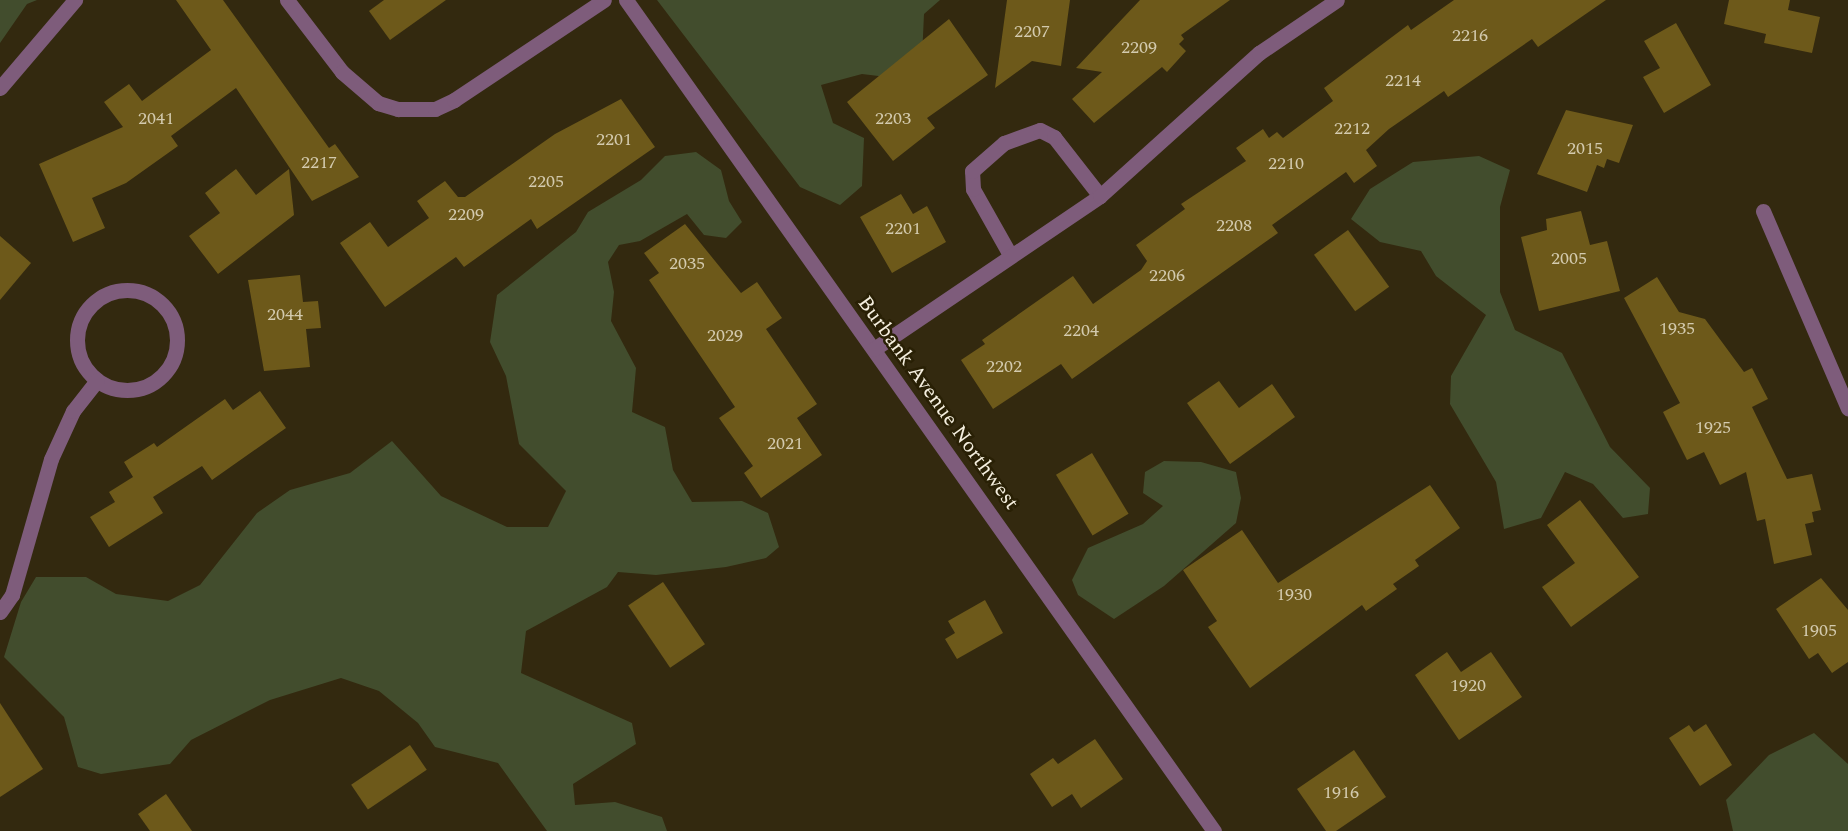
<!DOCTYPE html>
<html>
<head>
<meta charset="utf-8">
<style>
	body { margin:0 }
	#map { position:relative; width:1848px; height:831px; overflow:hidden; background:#33290f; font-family:Spectral,serif }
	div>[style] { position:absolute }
	.green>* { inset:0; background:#424d2d }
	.building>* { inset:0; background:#6d591a; transform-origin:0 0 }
	.minor>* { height:15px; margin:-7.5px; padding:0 7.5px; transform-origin:7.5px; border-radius:7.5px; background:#7e5c7b }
	.minor>.ring { margin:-7.5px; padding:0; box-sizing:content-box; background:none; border:15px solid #7e5c7b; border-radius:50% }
	.tertiary>* { height:15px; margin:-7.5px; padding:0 7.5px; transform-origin:7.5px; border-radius:7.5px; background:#7e5c7b }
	span { translate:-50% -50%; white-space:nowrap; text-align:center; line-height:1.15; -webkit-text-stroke:5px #292005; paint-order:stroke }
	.number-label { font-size:18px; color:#d3caae }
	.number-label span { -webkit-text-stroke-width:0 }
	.street-label { font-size:21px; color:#f5efdf }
</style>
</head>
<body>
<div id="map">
	<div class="green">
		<div style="clip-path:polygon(0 0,37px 0,27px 4px,0 43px)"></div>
		<div style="clip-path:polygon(657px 0,940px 0,924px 14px,922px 58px,895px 78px,862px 74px,821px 85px,833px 123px,864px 138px,862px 186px,840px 205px,800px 187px)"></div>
		<div style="clip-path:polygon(696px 152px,721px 170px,729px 201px,742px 222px,726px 238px,704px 235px,687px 214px,640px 241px,619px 245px,608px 262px,614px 292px,611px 321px,636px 368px,632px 412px,665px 427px,673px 470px,692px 502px,742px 501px,768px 513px,779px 547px,766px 558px,726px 567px,656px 575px,618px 572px,607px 587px,526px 631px,521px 673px,632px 723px,636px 744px,573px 784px,575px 805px,615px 802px,662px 817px,667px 831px,547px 831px,498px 763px,435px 747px,418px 723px,379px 691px,341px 678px,270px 700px,191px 740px,170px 764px,101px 774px,78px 767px,64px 717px,4px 657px,21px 602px,36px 577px,86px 577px,116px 594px,168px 601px,200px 585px,257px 513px,290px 490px,350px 473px,392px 441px,441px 496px,507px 527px,548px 527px,566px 491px,519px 444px,506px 376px,490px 342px,497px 295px,576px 232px,588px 212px,641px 180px,665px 156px)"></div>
		<div style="clip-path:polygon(1479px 156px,1510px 170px,1500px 207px,1500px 292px,1515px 330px,1562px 353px,1610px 447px,1650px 488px,1648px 514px,1623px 518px,1593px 484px,1565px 472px,1541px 518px,1504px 529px,1496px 482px,1450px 404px,1451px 376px,1486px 315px,1436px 276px,1421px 251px,1380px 242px,1351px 219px,1370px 189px,1413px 162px)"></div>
		<div style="clip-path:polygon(1164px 461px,1201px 462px,1236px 472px,1241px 498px,1236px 523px,1164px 586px,1114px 619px,1078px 595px,1072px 580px,1088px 548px,1143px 524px,1163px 506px,1143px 493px,1145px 472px)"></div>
		<div style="clip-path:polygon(1814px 733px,1848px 764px,1848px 831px,1733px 831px,1726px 800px,1769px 755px)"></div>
	</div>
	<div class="building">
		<div style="clip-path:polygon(176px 0,223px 0,329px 148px,335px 144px,359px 177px,312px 201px,236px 88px,171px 136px,178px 146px,126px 183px,92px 198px,105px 228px,73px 242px,39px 164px,123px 127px,104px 102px,129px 84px,142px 101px,211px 50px)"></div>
		<div style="clip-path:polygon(384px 0,446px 0,390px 40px,369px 11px)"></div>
		<div style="clip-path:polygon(1007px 0,1070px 0,1061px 66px,1032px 61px,995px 88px)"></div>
		<div style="clip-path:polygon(1140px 0,1230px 0,1181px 35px,1184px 39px,1179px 44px,1186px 51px,1167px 72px,1162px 67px,1094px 123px,1072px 99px,1102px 72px,1076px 68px)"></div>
		<div style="clip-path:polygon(1454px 0,1606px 0,1538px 47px,1532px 39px,1448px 97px,1444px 91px,1389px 129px,1366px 150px,1377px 166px,1354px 183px,1346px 172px,1272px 225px,1278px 233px,1072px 379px,1061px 364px,993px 409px,961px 360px,985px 344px,982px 340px,1073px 276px,1093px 304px,1141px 270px,1147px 261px,1136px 245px,1185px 209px,1181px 204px,1246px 161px,1236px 148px,1263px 129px,1269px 138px,1277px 132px,1283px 138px,1333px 101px,1324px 88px,1408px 25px,1411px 30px)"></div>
		<div style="clip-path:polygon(1729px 0,1790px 0,1788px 10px,1820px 17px,1812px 53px,1764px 43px,1766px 34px,1724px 24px)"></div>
		<div style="clip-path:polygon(949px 19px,988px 75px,927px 118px,935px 128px,893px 161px,847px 102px)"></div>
		<div style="clip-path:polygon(1676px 23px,1711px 85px,1664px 113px,1643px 77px,1660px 68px,1644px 41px)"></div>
		<div style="clip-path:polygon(621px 99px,655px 147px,537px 229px,531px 219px,464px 267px,456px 257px,385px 307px,340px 243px,370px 222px,388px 247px,429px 218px,417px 201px,445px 181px,458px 197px,465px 197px,555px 134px)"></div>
		<div style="clip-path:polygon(1566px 110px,1633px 125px,1619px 163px,1607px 159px,1604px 168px,1597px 165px,1587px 192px,1537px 174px)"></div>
		<div style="clip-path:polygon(236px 169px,256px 195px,289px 169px,294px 215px,218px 274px,189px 236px,220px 213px,205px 193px)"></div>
		<div style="clip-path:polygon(901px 194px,913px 214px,927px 206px,946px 242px,892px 273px,860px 217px)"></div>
		<div style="clip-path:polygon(1581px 211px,1590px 245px,1607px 241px,1620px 291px,1539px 311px,1521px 237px,1547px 230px,1546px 219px)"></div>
		<div style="clip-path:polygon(685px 224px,741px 293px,757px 282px,782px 318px,766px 329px,817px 404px,797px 418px,822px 455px,761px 498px,744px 473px,753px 466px,719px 418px,735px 407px,649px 280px,659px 273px,644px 253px)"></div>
		<div style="left:1348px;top:230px;width:70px;height:42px;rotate:54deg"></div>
		<div style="clip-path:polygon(0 236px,31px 263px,0 300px)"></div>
		<div style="clip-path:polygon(300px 275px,303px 302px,318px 301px,321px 328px,306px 329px,310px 367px,264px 371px,248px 280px)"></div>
		<div style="clip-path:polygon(1657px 277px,1679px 312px,1705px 319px,1744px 372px,1752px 368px,1768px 399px,1752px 407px,1787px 479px,1812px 474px,1821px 510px,1812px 512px,1814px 522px,1805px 524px,1812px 555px,1774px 564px,1765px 519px,1757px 521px,1746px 472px,1720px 485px,1704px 452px,1687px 460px,1663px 412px,1680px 403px,1624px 298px)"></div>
		<div style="clip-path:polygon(1219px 381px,1239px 408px,1272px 384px,1295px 417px,1230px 464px,1187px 403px)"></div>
		<div style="clip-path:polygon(260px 391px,286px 428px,212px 480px,202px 466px,153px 497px,163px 513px,109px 547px,90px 517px,115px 502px,109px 492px,133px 477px,124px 462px,154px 443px,157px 447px,225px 399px,233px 410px)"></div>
		<div style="left:1092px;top:453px;width:71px;height:42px;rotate:59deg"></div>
		<div style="clip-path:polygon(1430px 485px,1460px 528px,1415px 560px,1419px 566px,1393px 584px,1397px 589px,1366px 611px,1362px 605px,1250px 688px,1208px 627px,1217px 621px,1183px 570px,1242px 530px,1278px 583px)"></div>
		<div style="clip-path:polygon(1580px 500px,1639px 577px,1571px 627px,1542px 587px,1575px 563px,1547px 525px)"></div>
		<div style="clip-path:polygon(1821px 578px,1848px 610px,1848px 662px,1832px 673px,1818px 653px,1809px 659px,1776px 609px)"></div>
		<div style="left:663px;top:582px;width:75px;height:42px;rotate:56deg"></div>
		<div style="clip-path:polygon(985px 600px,1003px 633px,957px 659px,945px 639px,955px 633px,948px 621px)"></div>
		<div style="clip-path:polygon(1447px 652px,1461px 672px,1491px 652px,1522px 697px,1459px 740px,1415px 675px)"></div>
		<div style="clip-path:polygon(0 703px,43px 769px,0 797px)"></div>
		<div style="clip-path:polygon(1706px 724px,1732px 765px,1700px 786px,1669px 738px,1689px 725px,1694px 732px)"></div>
		<div style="clip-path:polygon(1095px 739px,1123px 779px,1081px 808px,1072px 794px,1052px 807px,1030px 774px,1053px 758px,1058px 764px)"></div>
		<div style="left:410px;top:745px;width:30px;height:71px;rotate:56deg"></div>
		<div style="clip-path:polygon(1354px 750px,1386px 797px,1336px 831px,1326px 831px,1297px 789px)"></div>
		<div style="clip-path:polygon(166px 794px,192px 831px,150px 831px,138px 814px)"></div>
	</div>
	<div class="minor">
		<div style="left:287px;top:0;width:91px;rotate:52.6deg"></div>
		<div style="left:342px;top:72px;width:48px;rotate:40.7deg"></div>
		<div style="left:378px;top:103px;width:21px;rotate:17deg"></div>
		<div style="left:398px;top:109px;width:37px"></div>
		<div style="left:435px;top:109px;width:21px;rotate:-25deg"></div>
		<div style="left:454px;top:100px;width:180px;rotate:-33.7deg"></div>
		<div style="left:626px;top:0;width:1018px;rotate:54.72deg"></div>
		<div style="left:1763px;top:211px;width:215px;rotate:66.7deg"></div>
		<div style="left:1009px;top:253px;width:73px;rotate:-119.4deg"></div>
		<div style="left:973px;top:189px;width:18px;rotate:-93deg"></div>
		<div style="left:972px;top:171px;width:43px;rotate:-41.2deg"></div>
		<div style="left:1004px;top:143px;width:38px;rotate:-20deg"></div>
		<div style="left:1040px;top:130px;width:16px;rotate:27deg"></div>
		<div style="left:1054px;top:137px;width:75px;rotate:52.1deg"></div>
		<div class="ring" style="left:77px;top:290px;width:85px;height:85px"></div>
		<div style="left:874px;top:349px;width:273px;rotate:-34.1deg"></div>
		<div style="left:1100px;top:196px;width:214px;rotate:-42deg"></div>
		<div style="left:1259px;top:53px;width:94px;rotate:-34.2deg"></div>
		<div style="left:0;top:612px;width:21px;rotate:-55deg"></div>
		<div style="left:12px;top:595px;width:141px;rotate:-74deg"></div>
		<div style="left:51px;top:459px;width:53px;rotate:-65.4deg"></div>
		<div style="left:73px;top:411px;width:39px;rotate:-52deg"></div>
	</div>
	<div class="tertiary">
		<div style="left:0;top:88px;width:116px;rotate:-49.6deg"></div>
	</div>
	<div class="number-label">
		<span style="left:1032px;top:32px">2207</span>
		<span style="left:1470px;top:36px">2216</span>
		<span style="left:1139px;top:48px">2209</span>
		<span style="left:1403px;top:81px">2214</span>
		<span style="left:156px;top:119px">2041</span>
		<span style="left:893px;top:119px">2203</span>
		<span style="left:1352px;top:129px">2212</span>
		<span style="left:614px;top:140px">2201</span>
		<span style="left:1585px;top:149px">2015</span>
		<span style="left:319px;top:163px">2217</span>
		<span style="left:1286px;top:164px">2210</span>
		<span style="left:546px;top:182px">2205</span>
		<span style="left:466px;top:215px">2209</span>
		<span style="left:1234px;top:226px">2208</span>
		<span style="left:903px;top:229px">2201</span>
		<span style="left:1569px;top:259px">2005</span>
		<span style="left:687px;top:264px">2035</span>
		<span style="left:1167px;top:276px">2206</span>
		<span style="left:285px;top:315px">2044</span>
		<span style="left:1677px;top:329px">1935</span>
		<span style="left:1081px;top:331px">2204</span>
		<span style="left:725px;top:336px">2029</span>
		<span style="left:1004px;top:367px">2202</span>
		<span style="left:1713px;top:428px">1925</span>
		<span style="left:785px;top:444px">2021</span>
		<span style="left:1294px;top:595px">1930</span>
		<span style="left:1819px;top:631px">1905</span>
		<span style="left:1468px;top:686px">1920</span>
		<span style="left:1341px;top:793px">1916</span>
	</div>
	<div class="street-label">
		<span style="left:938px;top:403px;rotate:54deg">Burbank Avenue Northwest</span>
	</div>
</div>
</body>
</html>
